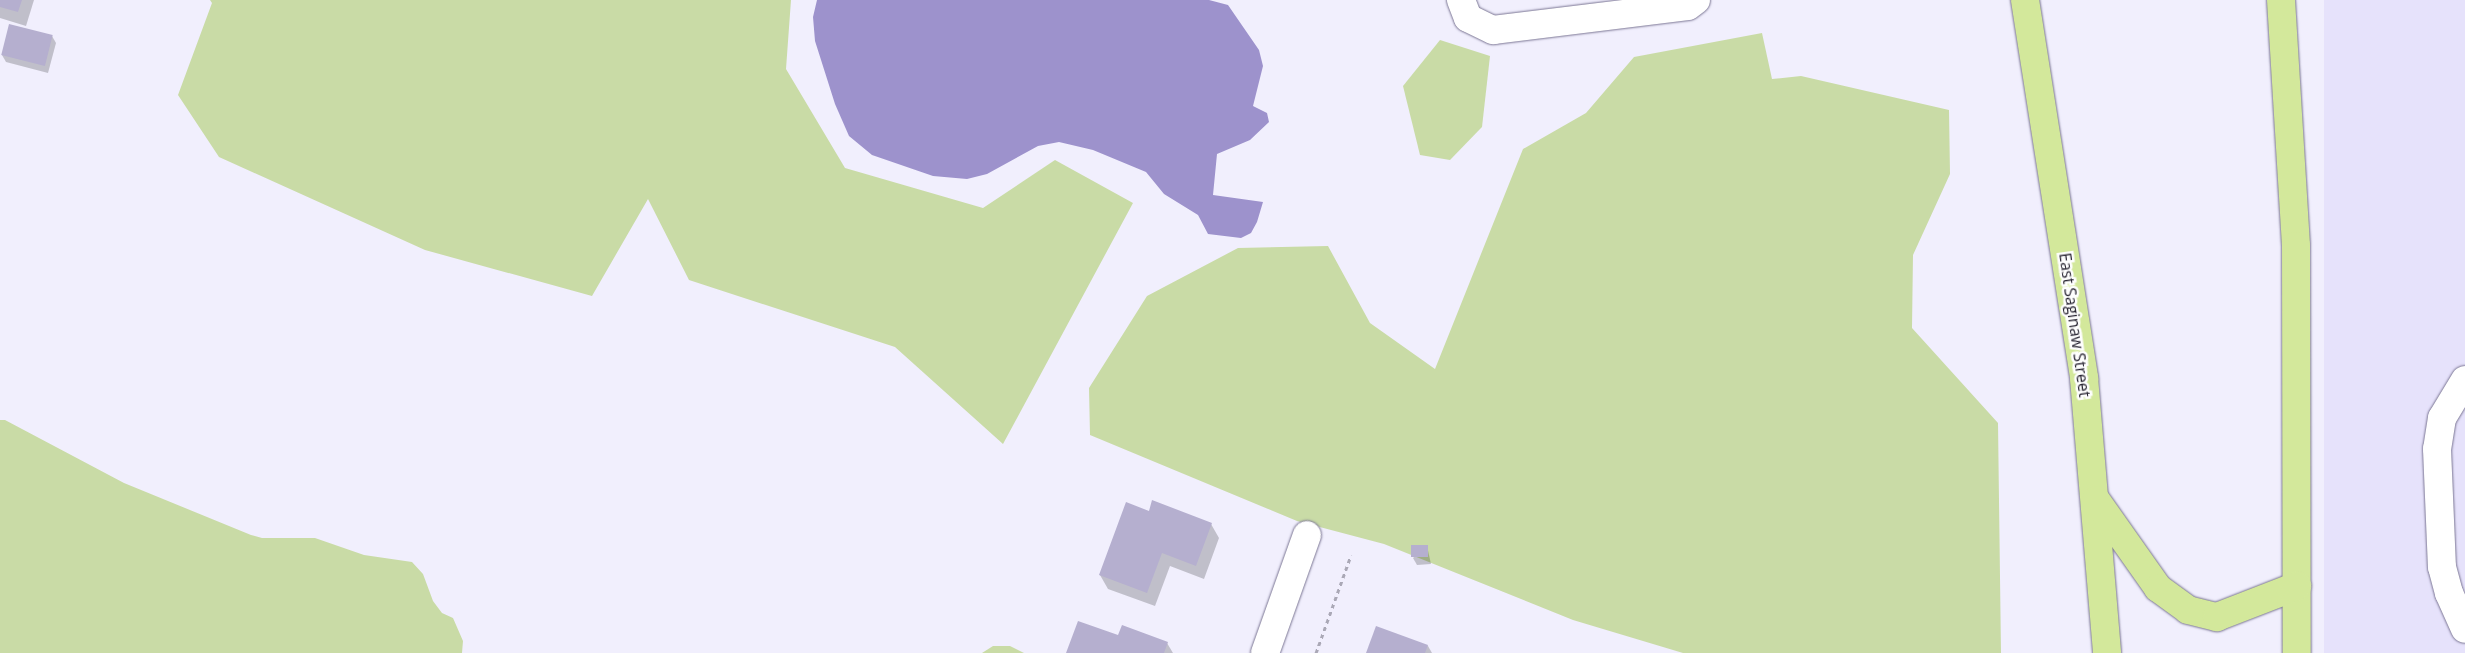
<!DOCTYPE html>
<html>
<head>
<meta charset="utf-8">
<style>
	body { margin:0 }
	#map { position:relative; width:2465px; height:653px; overflow:hidden; background:#f1effd; font-family:"Open Sans",sans-serif }
	div>[style] { position:absolute }
	.built>* { inset:0; background:#e6e2fb; transform-origin:0 0 }
	.green>* { inset:0; background:#c9dba6 }
	.water>* { inset:0; background:#9d92cc }
	.shadow>* { inset:0; background:#0003 }
	.building>* { inset:0; background:#b5afcf; transform-origin:0 0 }
	.path>* { height:3px; margin-top:-1.5px; transform-origin:0; background:repeating-linear-gradient(90deg,#aaa8b6 0 4px,transparent 0 8px) }
	.roads { filter:drop-shadow(0 0 1px #7b7694) drop-shadow(0 0 1px #7b7694) }
	.minor>* { height:28px; margin:-14px; padding:0 14px; transform-origin:14px; border-radius:14px; background:#fff }
	.major>* { height:28px; margin:-14px; padding:0 14px; transform-origin:14px; border-radius:14px; background:#d3e89b }
	span { translate:-50% -50%; white-space:nowrap; text-align:center; line-height:1.15; -webkit-text-stroke:5px #fefefe; paint-order:stroke }
	.street-label { font-size:16px; color:#24212e }
</style>
</head>
<body>
<div id="map">
	<div class="built">
		<div style="left:2324px;top:0;width:141px;height:653px"></div>
	</div>
	<div class="green">
		<div style="clip-path:polygon(210px 0,791px 0,786px 69px,845px 168px,983px 208px,1055px 160px,1133px 203px,1003px 444px,895px 347px,689px 280px,648px 199px,592px 296px,425px 250px,219px 157px,178px 95px,212px 3px)"></div>
		<div style="clip-path:polygon(1762px 33px,1772px 79px,1801px 76px,1949px 110px,1950px 174px,1913px 255px,1912px 328px,1998px 423px,2001px 653px,1683px 653px,1573px 620px,1384px 544px,1297px 521px,1090px 435px,1089px 388px,1147px 296px,1238px 248px,1328px 246px,1370px 323px,1435px 369px,1523px 149px,1586px 113px,1634px 57px)"></div>
		<div style="clip-path:polygon(1440px 40px,1490px 56px,1482px 127px,1450px 160px,1420px 155px,1403px 86px)"></div>
		<div style="clip-path:polygon(5px 420px,124px 483px,251px 535px,262px 538px,315px 538px,364px 555px,412px 562px,423px 574px,433px 601px,442px 613px,453px 618px,463px 641px,462px 653px,0 653px,0 420px)"></div>
		<div style="clip-path:polygon(993px 646px,1010px 646px,1024px 653px,982px 653px)"></div>
	</div>
	<div class="water">
		<div style="clip-path:polygon(817px 0,1209px 0,1228px 5px,1259px 50px,1263px 66px,1253px 106px,1267px 113px,1269px 122px,1250px 140px,1217px 154px,1213px 195px,1263px 202px,1257px 222px,1251px 233px,1241px 238px,1208px 234px,1198px 215px,1164px 194px,1146px 172px,1093px 150px,1059px 142px,1038px 146px,987px 174px,967px 179px,933px 176px,872px 155px,849px 136px,835px 104px,815px 41px,813px 17px)"></div>
	</div>
	<div class="shadow">
		<div style="clip-path:polygon(0 0,34px 0,26px 26px,0 18px)"></div>
		<div style="clip-path:polygon(52px 36px,56px 43px,48px 73px,6px 62px,2px 55px)"></div>
		<div style="clip-path:polygon(1149px 512px,1211px 524px,1219px 538px,1204px 579px,1170px 566px,1155px 606px,1108px 589px,1100px 575px)"></div>
		<div style="clip-path:polygon(1427px 546px,1431px 564px,1417px 565px,1413px 558px)"></div>
		<div style="clip-path:polygon(1119px 637px,1167px 643px,1173px 653px,1068px 653px)"></div>
		<div style="clip-path:polygon(1428px 646px,1432px 653px,1367px 653px)"></div>
	</div>
	<div class="building">
		<div style="clip-path:polygon(0 0,22px 0,18px 12px,0 7px)"></div>
		<div style="left:9px;top:24px;width:45px;height:32px;rotate:14deg"></div>
		<div style="clip-path:polygon(1152px 500px,1212px 523px,1196px 566px,1162px 553px,1147px 593px,1099px 575px,1126px 502px,1149px 511px)"></div>
		<div style="left:1428px;top:545px;width:12px;height:17px;rotate:90deg"></div>
		<div style="clip-path:polygon(1078px 621px,1118px 635px,1122px 625px,1168px 642px,1164px 653px,1066px 653px)"></div>
		<div style="clip-path:polygon(1376px 626px,1428px 645px,1425px 653px,1366px 653px)"></div>
	</div>
	<div class="path">
		<div style="left:1316px;top:653px;width:104px;rotate:-70.3deg"></div>
	</div>
	<div class="roads">
		<div class="minor">
			<div style="left:1461px;top:0;width:19px;rotate:69deg"></div>
			<div style="left:1468px;top:18px;width:28px;rotate:26deg"></div>
			<div style="left:1493px;top:30px;width:196px;rotate:-7deg"></div>
			<div style="left:1688px;top:6px;width:10px;rotate:-37deg"></div>
			<div style="left:2465px;top:380px;width:44px;rotate:121.2deg"></div>
			<div style="left:2442px;top:418px;width:31px;rotate:99deg"></div>
			<div style="left:2437px;top:449px;width:118px;rotate:87.6deg"></div>
			<div style="left:2442px;top:567px;width:27px;rotate:75deg"></div>
			<div style="left:2449px;top:593px;width:39px;rotate:66deg"></div>
			<div style="left:1265px;top:653px;width:125px;rotate:-70.4deg"></div>
		</div>
		<div class="major">
			<div style="left:2025px;top:0;width:383px;rotate:81.1deg"></div>
			<div style="left:2084px;top:378px;width:276px;rotate:85.2deg"></div>
			<div style="left:2281px;top:0;width:246px;rotate:86.5deg"></div>
			<div style="left:2296px;top:246px;width:407px;rotate:89.9deg"></div>
			<div style="left:2096px;top:500px;width:108px;rotate:54.8deg"></div>
			<div style="left:2158px;top:588px;width:37px;rotate:36deg"></div>
			<div style="left:2188px;top:610px;width:30px;rotate:14deg"></div>
			<div style="left:2217px;top:617px;width:86px;rotate:-21.2deg"></div>
		</div>
	</div>
	<div class="street-label">
		<span style="left:2075px;top:325px;rotate:82deg">East Saginaw Street</span>
	</div>
</div>
</body>
</html>
